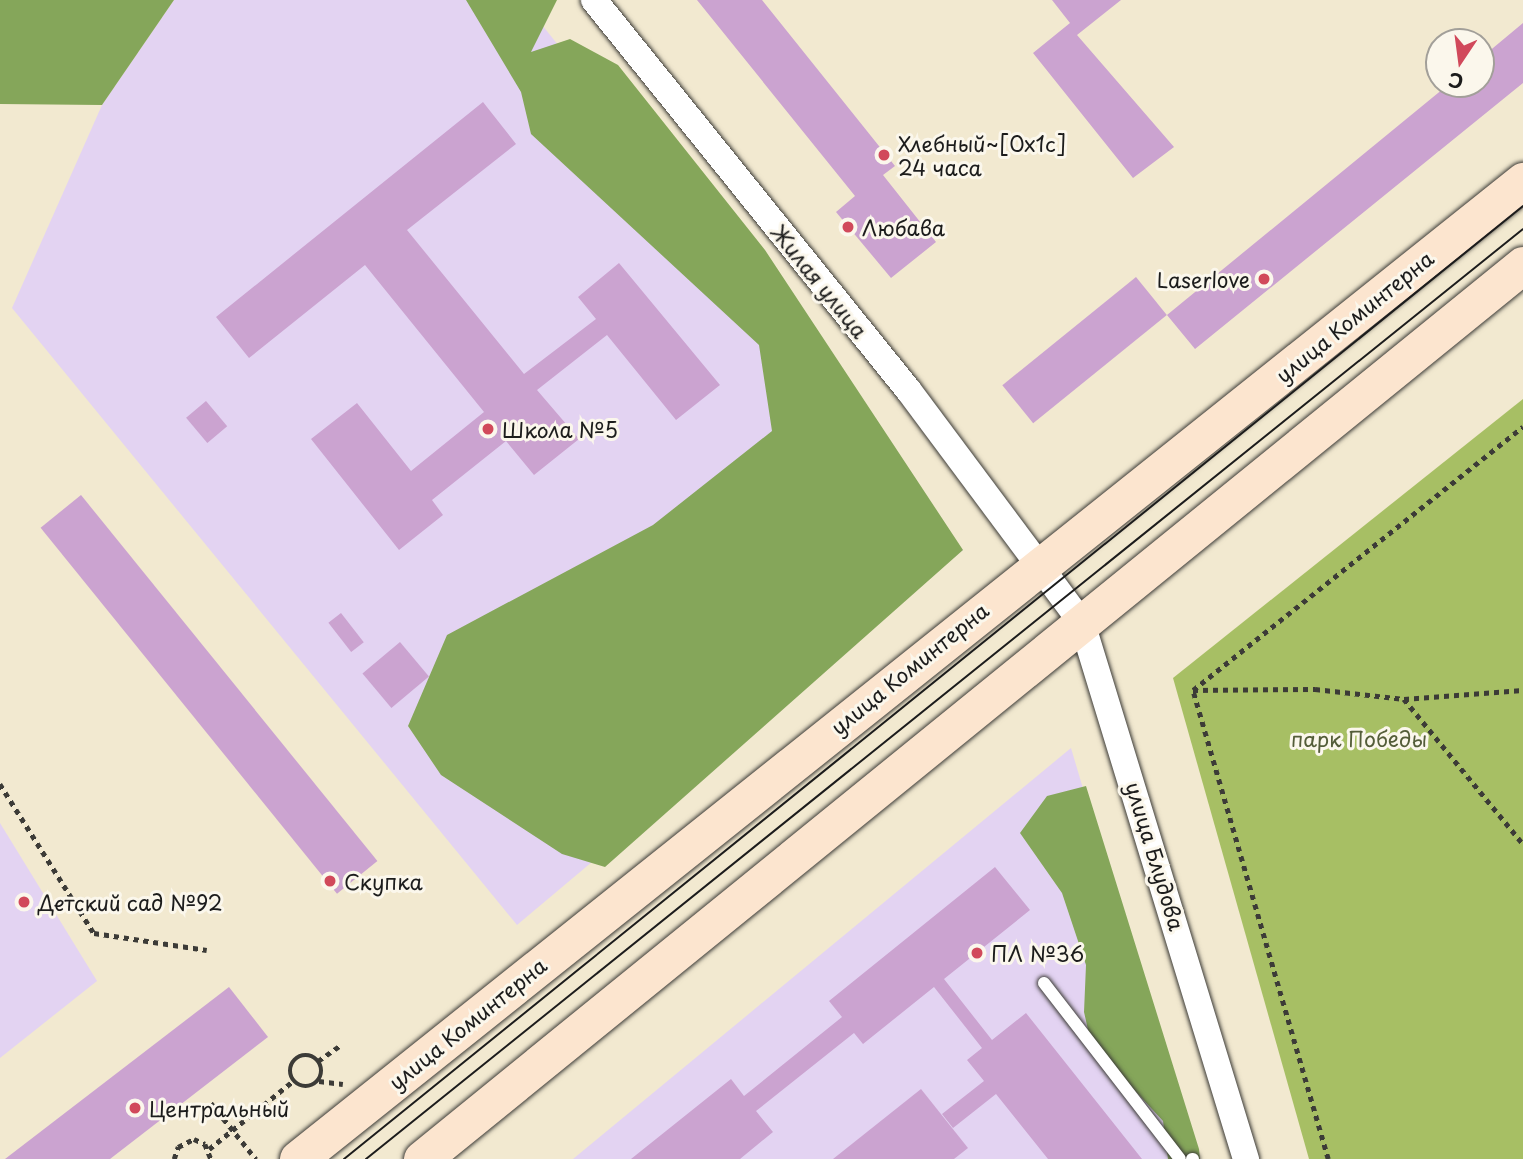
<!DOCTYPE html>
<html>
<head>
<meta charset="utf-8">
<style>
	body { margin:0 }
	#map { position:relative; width:1523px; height:1159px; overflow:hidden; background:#f2e9d0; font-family:"Playpen Sans",sans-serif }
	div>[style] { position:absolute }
	.built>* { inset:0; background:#e3d3f2 }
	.green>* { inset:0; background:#a7bf64 }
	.forest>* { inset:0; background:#85a65a }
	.building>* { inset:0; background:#cba3d0; transform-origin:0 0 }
	.path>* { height:4.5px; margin-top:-2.25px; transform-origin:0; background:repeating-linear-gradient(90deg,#3c3b37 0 5px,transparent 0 10px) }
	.path>.ring { margin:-2.25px; padding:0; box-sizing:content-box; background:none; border:4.5px solid #3c3b37; border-radius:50% }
	.roads { filter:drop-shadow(0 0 2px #3c3b37) drop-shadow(0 0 2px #3c3b37) }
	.lane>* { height:12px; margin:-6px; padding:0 6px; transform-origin:6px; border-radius:6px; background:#fff }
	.street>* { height:26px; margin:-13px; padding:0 13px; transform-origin:13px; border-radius:13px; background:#fff }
	.secondary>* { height:37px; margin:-18.5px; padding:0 18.5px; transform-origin:18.5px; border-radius:18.5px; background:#fce5cf }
	.tram>* { height:2px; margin:-1px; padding:0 1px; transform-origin:1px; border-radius:1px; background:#1c1c1c }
	.dots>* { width:19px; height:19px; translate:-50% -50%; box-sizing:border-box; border:4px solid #fbf7ec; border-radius:50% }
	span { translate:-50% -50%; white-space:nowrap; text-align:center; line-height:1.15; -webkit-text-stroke:6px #fbf7ec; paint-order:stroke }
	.poi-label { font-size:21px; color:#1c1c1c }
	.left { translate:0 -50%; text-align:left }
	.right { translate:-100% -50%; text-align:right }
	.street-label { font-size:21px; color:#1c1c1c }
	.park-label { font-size:21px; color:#545d39 }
	.north { position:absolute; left:1425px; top:28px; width:70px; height:70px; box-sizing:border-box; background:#fbf7ec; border:2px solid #a29f99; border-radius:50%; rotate:193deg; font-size:19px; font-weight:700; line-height:28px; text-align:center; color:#1c1c1c }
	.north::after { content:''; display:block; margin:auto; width:24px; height:32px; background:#d1495b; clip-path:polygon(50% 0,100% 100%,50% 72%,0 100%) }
</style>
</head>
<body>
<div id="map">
	<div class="built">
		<div style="clip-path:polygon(174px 0,522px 0,963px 550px,517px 925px,12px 308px,102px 105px)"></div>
		<div style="clip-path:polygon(1071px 748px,1193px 1159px,573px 1159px)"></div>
		<div style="clip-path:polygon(0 823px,97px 981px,0 1058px)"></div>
	</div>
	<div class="green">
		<div style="clip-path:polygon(1523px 399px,1523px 1159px,1309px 1159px,1173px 678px)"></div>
	</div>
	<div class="forest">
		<div style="clip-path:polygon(0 0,174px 0,102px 105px,0 104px)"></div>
		<div style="clip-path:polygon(466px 0,557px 0,531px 52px,570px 39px,618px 65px,765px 250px,963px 550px,605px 867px,562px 854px,441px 775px,408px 726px,447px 635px,653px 525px,772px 431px,759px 345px,531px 134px,521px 92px)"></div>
		<div style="clip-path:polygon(1086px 786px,1199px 1149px,1200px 1159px,1168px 1159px,1163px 1121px,1091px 1043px,1084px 1012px,1086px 965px,1062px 893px,1020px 833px,1047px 796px)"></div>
	</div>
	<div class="building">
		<div style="clip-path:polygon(697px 0,762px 0,895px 166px,883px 175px,936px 242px,891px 278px,836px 212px,855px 196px)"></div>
		<div style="clip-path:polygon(1052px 0,1121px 0,1077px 35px,1174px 147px,1133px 178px,1033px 53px,1070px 23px)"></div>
		<div style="clip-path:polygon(1523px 23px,1523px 83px,1195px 349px,1167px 315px,1449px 84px,1481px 84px,1481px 58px)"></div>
		<div style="clip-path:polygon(483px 102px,516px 144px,407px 230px,524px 374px,596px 319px,578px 297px,619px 263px,720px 385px,676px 420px,607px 335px,537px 390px,579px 439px,534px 475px,506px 441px,432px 500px,443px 515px,399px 550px,311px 439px,357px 403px,411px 471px,484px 412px,365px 265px,249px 358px,216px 317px)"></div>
		<div style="left:1136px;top:277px;width:49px;height:172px;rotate:51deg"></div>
		<div style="left:206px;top:401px;width:33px;height:26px;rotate:50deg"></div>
		<div style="left:81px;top:495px;width:471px;height:52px;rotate:51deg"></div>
		<div style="left:341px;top:613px;width:37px;height:16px;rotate:52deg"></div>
		<div style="left:400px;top:642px;width:45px;height:49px;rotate:50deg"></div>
		<div style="clip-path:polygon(995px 867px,1030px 910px,944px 979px,992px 1040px,1026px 1013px,1142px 1159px,1048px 1159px,996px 1094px,953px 1128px,942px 1114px,984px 1081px,967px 1060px,982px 1048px,934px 987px,863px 1044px,854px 1033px,756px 1111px,773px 1132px,740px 1159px,631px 1159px,731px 1079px,744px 1096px,842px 1017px,829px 1001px)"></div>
		<div style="clip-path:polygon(229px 987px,268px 1037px,110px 1159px,5px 1159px)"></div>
		<div style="clip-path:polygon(921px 1089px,968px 1148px,954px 1159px,833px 1159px)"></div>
	</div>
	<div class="path">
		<div style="left:1193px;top:690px;width:122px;rotate:-0.5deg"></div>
		<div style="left:1315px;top:689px;width:90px;rotate:6.4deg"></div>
		<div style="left:1404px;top:699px;width:119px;rotate:-4.3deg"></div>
		<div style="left:1404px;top:699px;width:188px;rotate:50.6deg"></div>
		<div style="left:0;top:784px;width:176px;rotate:57.8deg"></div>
		<div style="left:94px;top:933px;width:114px;rotate:8.6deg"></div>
		<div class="ring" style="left:290px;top:1055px;width:27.5px;height:27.5px"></div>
		<div style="left:318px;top:1061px;width:29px;rotate:-35deg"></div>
		<div style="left:319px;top:1081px;width:24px;rotate:7deg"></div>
		<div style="left:211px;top:1103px;width:72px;rotate:51.2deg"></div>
		<div style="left:209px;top:1149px;width:108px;rotate:-39deg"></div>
		<div style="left:174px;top:1159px;width:13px;rotate:-72deg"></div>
		<div style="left:178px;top:1147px;width:18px;rotate:-27deg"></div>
		<div style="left:194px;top:1139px;width:12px;rotate:24deg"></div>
		<div style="left:205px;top:1144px;width:16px;rotate:68deg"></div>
		<div style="left:1328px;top:1159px;width:488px;rotate:-106.1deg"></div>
		<div style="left:1193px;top:690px;width:422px;rotate:-38.6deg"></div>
	</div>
	<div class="roads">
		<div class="lane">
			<div style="left:1044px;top:983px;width:222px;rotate:52.3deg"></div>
			<div style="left:1192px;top:1159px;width:1px"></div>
		</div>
		<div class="street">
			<div style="left:594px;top:0;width:502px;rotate:51.14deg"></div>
			<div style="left:909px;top:391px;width:289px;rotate:53.3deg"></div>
			<div style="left:1082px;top:623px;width:561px;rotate:72.99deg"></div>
		</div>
		<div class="secondary">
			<div style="left:298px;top:1159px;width:1568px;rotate:-38.6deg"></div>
			<div style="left:422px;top:1159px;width:1418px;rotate:-39.08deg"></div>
		</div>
	</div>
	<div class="tram">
		<div style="left:344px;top:1159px;width:1516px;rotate:-38.95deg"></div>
		<div style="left:366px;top:1159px;width:1484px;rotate:-38.79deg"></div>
	</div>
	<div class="dots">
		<div style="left:884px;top:155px;background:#d1495b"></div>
		<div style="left:848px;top:227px;background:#d1495b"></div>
		<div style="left:1264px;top:279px;background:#d1495b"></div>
		<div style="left:488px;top:429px;background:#d1495b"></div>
		<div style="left:330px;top:881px;background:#d1495b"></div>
		<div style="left:24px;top:902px;background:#d1495b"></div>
		<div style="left:977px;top:953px;background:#d1495b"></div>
		<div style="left:135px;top:1108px;background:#d1495b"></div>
	</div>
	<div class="poi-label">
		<span class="left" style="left:898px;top:155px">Хлебный~[0x1c]<br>24 часа</span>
		<span class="left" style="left:862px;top:227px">Любава</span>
		<span class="right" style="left:1250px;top:279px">Laserlove</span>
		<span class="left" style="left:502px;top:429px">Школа №5</span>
		<span class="left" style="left:344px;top:881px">Скупка</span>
		<span class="left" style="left:38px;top:902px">Детский сад №92</span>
		<span class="left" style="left:991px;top:953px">ПЛ №36</span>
		<span class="left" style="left:149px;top:1108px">Центральный</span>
	</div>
	<div class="street-label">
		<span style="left:820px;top:281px;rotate:51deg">Жилая улица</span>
		<span style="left:1354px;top:316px;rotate:-39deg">улица Коминтерна</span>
		<span style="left:909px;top:668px;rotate:-39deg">улица Коминтерна</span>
		<span style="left:1156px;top:856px;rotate:73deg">улица Блудова</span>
		<span style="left:467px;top:1023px;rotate:-39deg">улица Коминтерна</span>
	</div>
	<div class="park-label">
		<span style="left:1359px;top:738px">парк Победы</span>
	</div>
	<div class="north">С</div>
</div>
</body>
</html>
